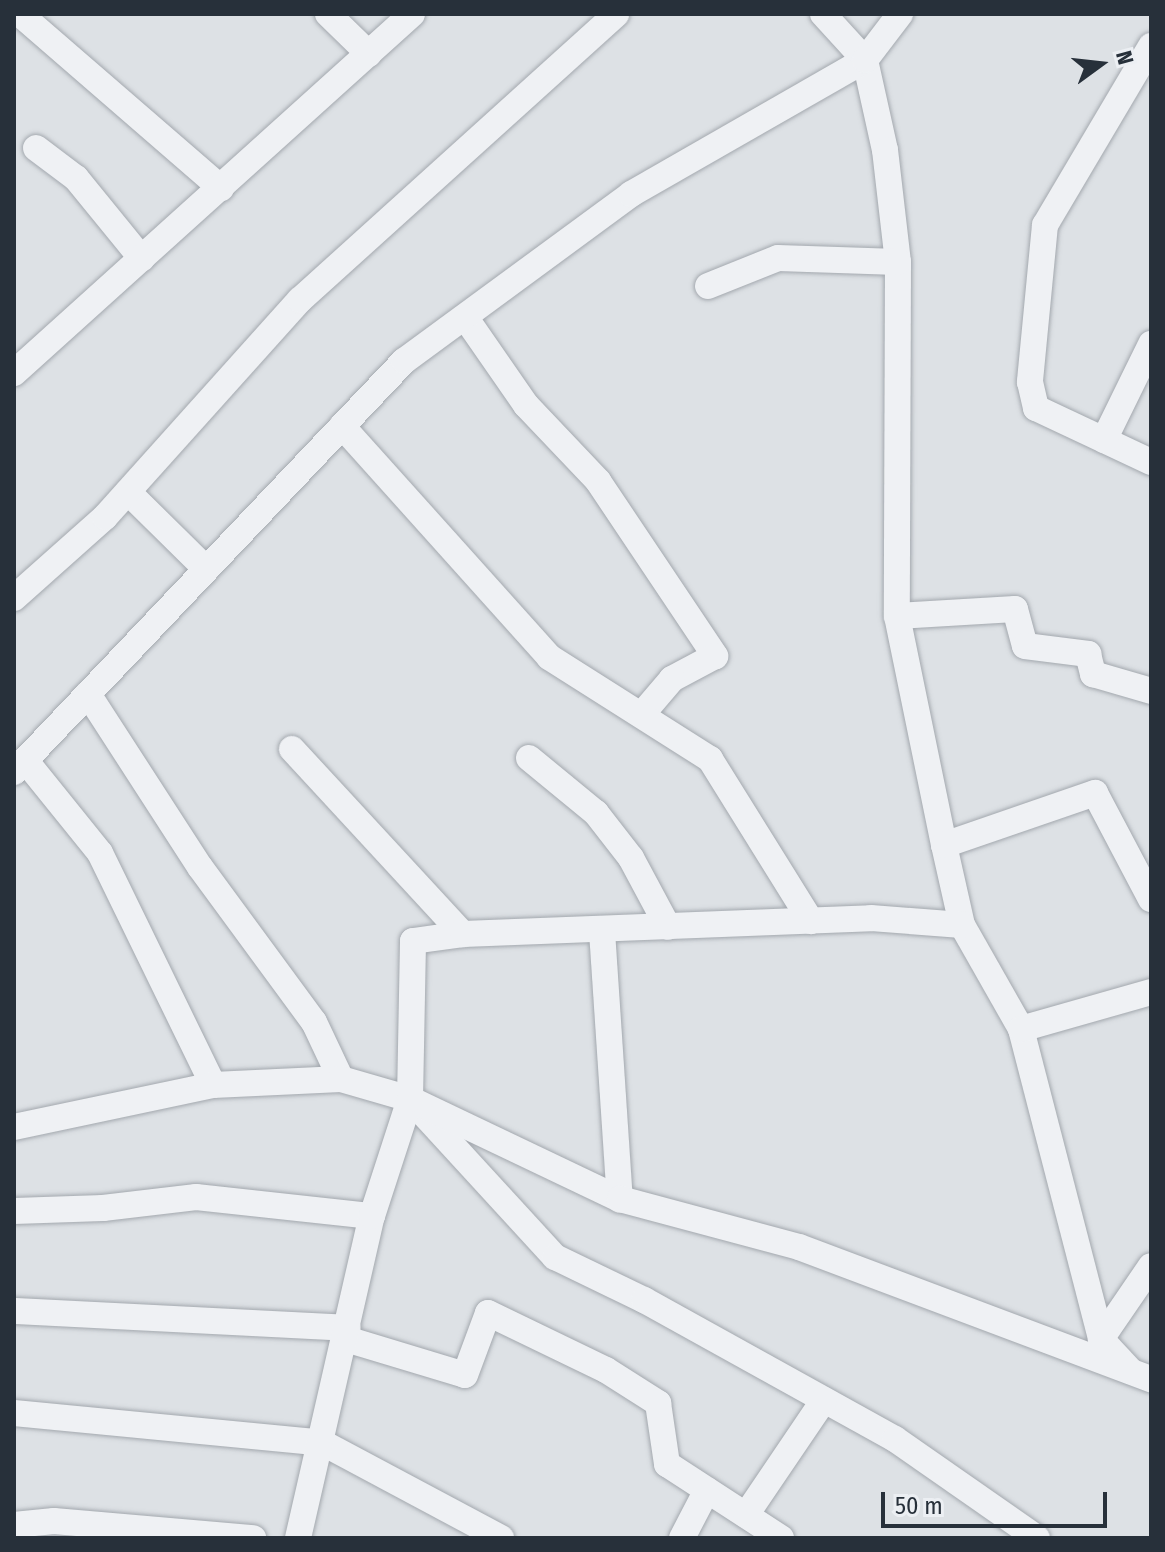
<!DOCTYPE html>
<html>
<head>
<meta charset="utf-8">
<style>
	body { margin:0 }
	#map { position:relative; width:1165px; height:1552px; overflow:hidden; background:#dde1e5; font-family:"Fira Sans Condensed",sans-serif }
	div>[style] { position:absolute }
	.roads { filter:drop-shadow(0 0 2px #a3a8ae) drop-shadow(0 0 2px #a3a8ae) }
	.street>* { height:26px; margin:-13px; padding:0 13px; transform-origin:13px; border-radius:13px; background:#eff1f4 }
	span { translate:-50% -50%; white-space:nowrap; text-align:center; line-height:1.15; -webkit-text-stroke:8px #eceff3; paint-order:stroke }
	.frame { position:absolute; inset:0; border:16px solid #27303a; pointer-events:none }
	.north { position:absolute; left:1061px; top:24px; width:80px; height:80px; -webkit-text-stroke:6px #eceff3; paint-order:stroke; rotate:75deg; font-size:22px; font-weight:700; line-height:32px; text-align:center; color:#27303a }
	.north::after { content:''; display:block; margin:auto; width:28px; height:36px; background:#27303a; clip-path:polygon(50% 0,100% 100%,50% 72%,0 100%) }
	.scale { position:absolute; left:881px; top:1492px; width:226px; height:36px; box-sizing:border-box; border:4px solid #27303a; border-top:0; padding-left:10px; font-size:24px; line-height:28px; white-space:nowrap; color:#27303a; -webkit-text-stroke:6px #eceff3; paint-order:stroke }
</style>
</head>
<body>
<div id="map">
	<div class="roads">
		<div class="street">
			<div style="left:20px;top:14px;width:266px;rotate:40.9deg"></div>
			<div style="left:328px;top:14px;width:57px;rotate:44.3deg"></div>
			<div style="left:823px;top:14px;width:62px;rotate:47.6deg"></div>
			<div style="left:865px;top:60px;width:92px;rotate:77.5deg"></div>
			<div style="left:885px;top:150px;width:113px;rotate:83.4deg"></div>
			<div style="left:898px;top:262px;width:354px;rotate:90.2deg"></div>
			<div style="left:897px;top:616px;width:234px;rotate:78.4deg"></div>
			<div style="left:944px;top:845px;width:82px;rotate:77.3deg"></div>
			<div style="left:962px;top:925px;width:120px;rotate:60.4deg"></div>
			<div style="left:1021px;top:1029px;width:320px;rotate:75.5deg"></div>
			<div style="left:1101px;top:1339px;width:40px;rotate:47deg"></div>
			<div style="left:1151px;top:46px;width:208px;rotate:120.6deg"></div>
			<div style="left:1045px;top:225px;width:158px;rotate:95.5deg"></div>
			<div style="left:1030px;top:382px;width:27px;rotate:77deg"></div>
			<div style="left:1036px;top:408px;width:127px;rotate:25.2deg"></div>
			<div style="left:36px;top:148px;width:50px;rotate:36.9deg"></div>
			<div style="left:76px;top:178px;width:104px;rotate:50.8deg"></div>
			<div style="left:708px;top:286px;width:75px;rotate:-21.8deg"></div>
			<div style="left:778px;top:258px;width:120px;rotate:1.9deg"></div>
			<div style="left:465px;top:317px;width:107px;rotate:55.3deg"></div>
			<div style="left:526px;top:405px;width:105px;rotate:46.5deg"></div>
			<div style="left:598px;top:481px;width:211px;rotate:56.2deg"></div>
			<div style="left:715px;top:656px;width:49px;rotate:151.9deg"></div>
			<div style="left:672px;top:679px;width:45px;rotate:130.5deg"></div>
			<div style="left:14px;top:373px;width:536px;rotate:-42.05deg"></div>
			<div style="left:342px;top:426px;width:310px;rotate:48.1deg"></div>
			<div style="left:549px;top:657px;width:191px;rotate:32.4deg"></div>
			<div style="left:710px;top:759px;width:191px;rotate:58.1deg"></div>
			<div style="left:1104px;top:440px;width:107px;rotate:-63.9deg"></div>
			<div style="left:128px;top:492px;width:110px;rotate:44.6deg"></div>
			<div style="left:14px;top:598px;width:122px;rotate:-41.7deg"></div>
			<div style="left:105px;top:517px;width:292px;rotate:-48.1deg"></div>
			<div style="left:300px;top:300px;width:426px;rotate:-42.1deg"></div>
			<div style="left:897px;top:616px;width:118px;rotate:-3.4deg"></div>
			<div style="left:1015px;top:609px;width:38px;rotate:75deg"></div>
			<div style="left:1025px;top:646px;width:64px;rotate:7.2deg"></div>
			<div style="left:1088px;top:654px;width:21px;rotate:76deg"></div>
			<div style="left:1093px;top:674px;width:60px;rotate:16.3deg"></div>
			<div style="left:88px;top:694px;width:206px;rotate:57.1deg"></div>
			<div style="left:200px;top:867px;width:192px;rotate:53.7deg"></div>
			<div style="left:314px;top:1022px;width:63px;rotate:64.7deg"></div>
			<div style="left:292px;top:749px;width:252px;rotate:47.3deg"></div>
			<div style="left:529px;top:758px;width:87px;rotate:39.4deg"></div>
			<div style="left:596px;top:813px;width:57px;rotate:52.1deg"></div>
			<div style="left:631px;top:858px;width:78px;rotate:61.8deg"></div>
			<div style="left:25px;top:760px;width:119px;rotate:51.1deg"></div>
			<div style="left:100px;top:853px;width:258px;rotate:64deg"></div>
			<div style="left:14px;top:772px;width:567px;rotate:-46.5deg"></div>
			<div style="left:404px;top:361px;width:282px;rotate:-36.3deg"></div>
			<div style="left:631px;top:194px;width:270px;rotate:-29.8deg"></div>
			<div style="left:865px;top:60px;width:58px;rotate:-52.7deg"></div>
			<div style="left:944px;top:845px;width:160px;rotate:-19deg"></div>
			<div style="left:1095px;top:793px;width:120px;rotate:62.2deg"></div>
			<div style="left:602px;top:931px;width:269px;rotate:86.2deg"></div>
			<div style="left:1021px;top:1029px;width:135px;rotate:-15.9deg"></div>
			<div style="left:421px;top:1111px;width:198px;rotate:47.5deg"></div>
			<div style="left:555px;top:1257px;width:99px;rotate:25.8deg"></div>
			<div style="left:644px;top:1300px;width:287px;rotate:29deg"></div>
			<div style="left:895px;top:1439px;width:173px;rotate:34.9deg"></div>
			<div style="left:14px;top:1127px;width:203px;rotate:-11.9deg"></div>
			<div style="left:213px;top:1085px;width:128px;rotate:-2.7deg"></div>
			<div style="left:341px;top:1079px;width:72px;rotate:16.2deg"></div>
			<div style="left:410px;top:1099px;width:233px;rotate:25.5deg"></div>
			<div style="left:620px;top:1199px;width:185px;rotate:15deg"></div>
			<div style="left:799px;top:1247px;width:376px;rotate:20.6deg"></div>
			<div style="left:14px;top:1211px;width:89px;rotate:-1.9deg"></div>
			<div style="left:103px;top:1208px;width:94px;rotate:-6.7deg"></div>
			<div style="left:196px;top:1197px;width:177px;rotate:6.2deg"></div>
			<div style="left:14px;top:1311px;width:334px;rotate:2.9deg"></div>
			<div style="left:346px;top:1339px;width:124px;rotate:16.8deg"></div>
			<div style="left:465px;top:1375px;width:66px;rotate:-69.6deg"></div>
			<div style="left:488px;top:1313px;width:131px;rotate:25.8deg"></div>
			<div style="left:606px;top:1370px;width:62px;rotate:32.4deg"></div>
			<div style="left:658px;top:1403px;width:62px;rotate:81.6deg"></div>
			<div style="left:667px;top:1464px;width:136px;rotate:33deg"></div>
			<div style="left:1101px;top:1339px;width:88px;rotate:-55.6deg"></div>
			<div style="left:14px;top:1413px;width:310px;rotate:5.5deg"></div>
			<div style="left:323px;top:1443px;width:202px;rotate:28.1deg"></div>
			<div style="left:746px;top:1515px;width:139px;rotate:-55.9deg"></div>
			<div style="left:14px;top:1525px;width:40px;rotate:-5.7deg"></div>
			<div style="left:54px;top:1521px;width:200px;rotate:4.9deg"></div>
			<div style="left:298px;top:1538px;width:330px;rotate:-77.1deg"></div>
			<div style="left:372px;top:1216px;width:123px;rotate:-72deg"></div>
			<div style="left:410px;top:1099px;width:158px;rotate:-88.9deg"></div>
			<div style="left:413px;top:941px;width:50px;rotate:-8deg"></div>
			<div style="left:463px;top:934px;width:408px;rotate:-2.2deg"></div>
			<div style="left:871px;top:918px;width:91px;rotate:4.4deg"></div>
			<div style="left:682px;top:1538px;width:54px;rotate:-62.5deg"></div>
		</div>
	</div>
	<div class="frame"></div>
	<div class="north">N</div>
	<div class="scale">50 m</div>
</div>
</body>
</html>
